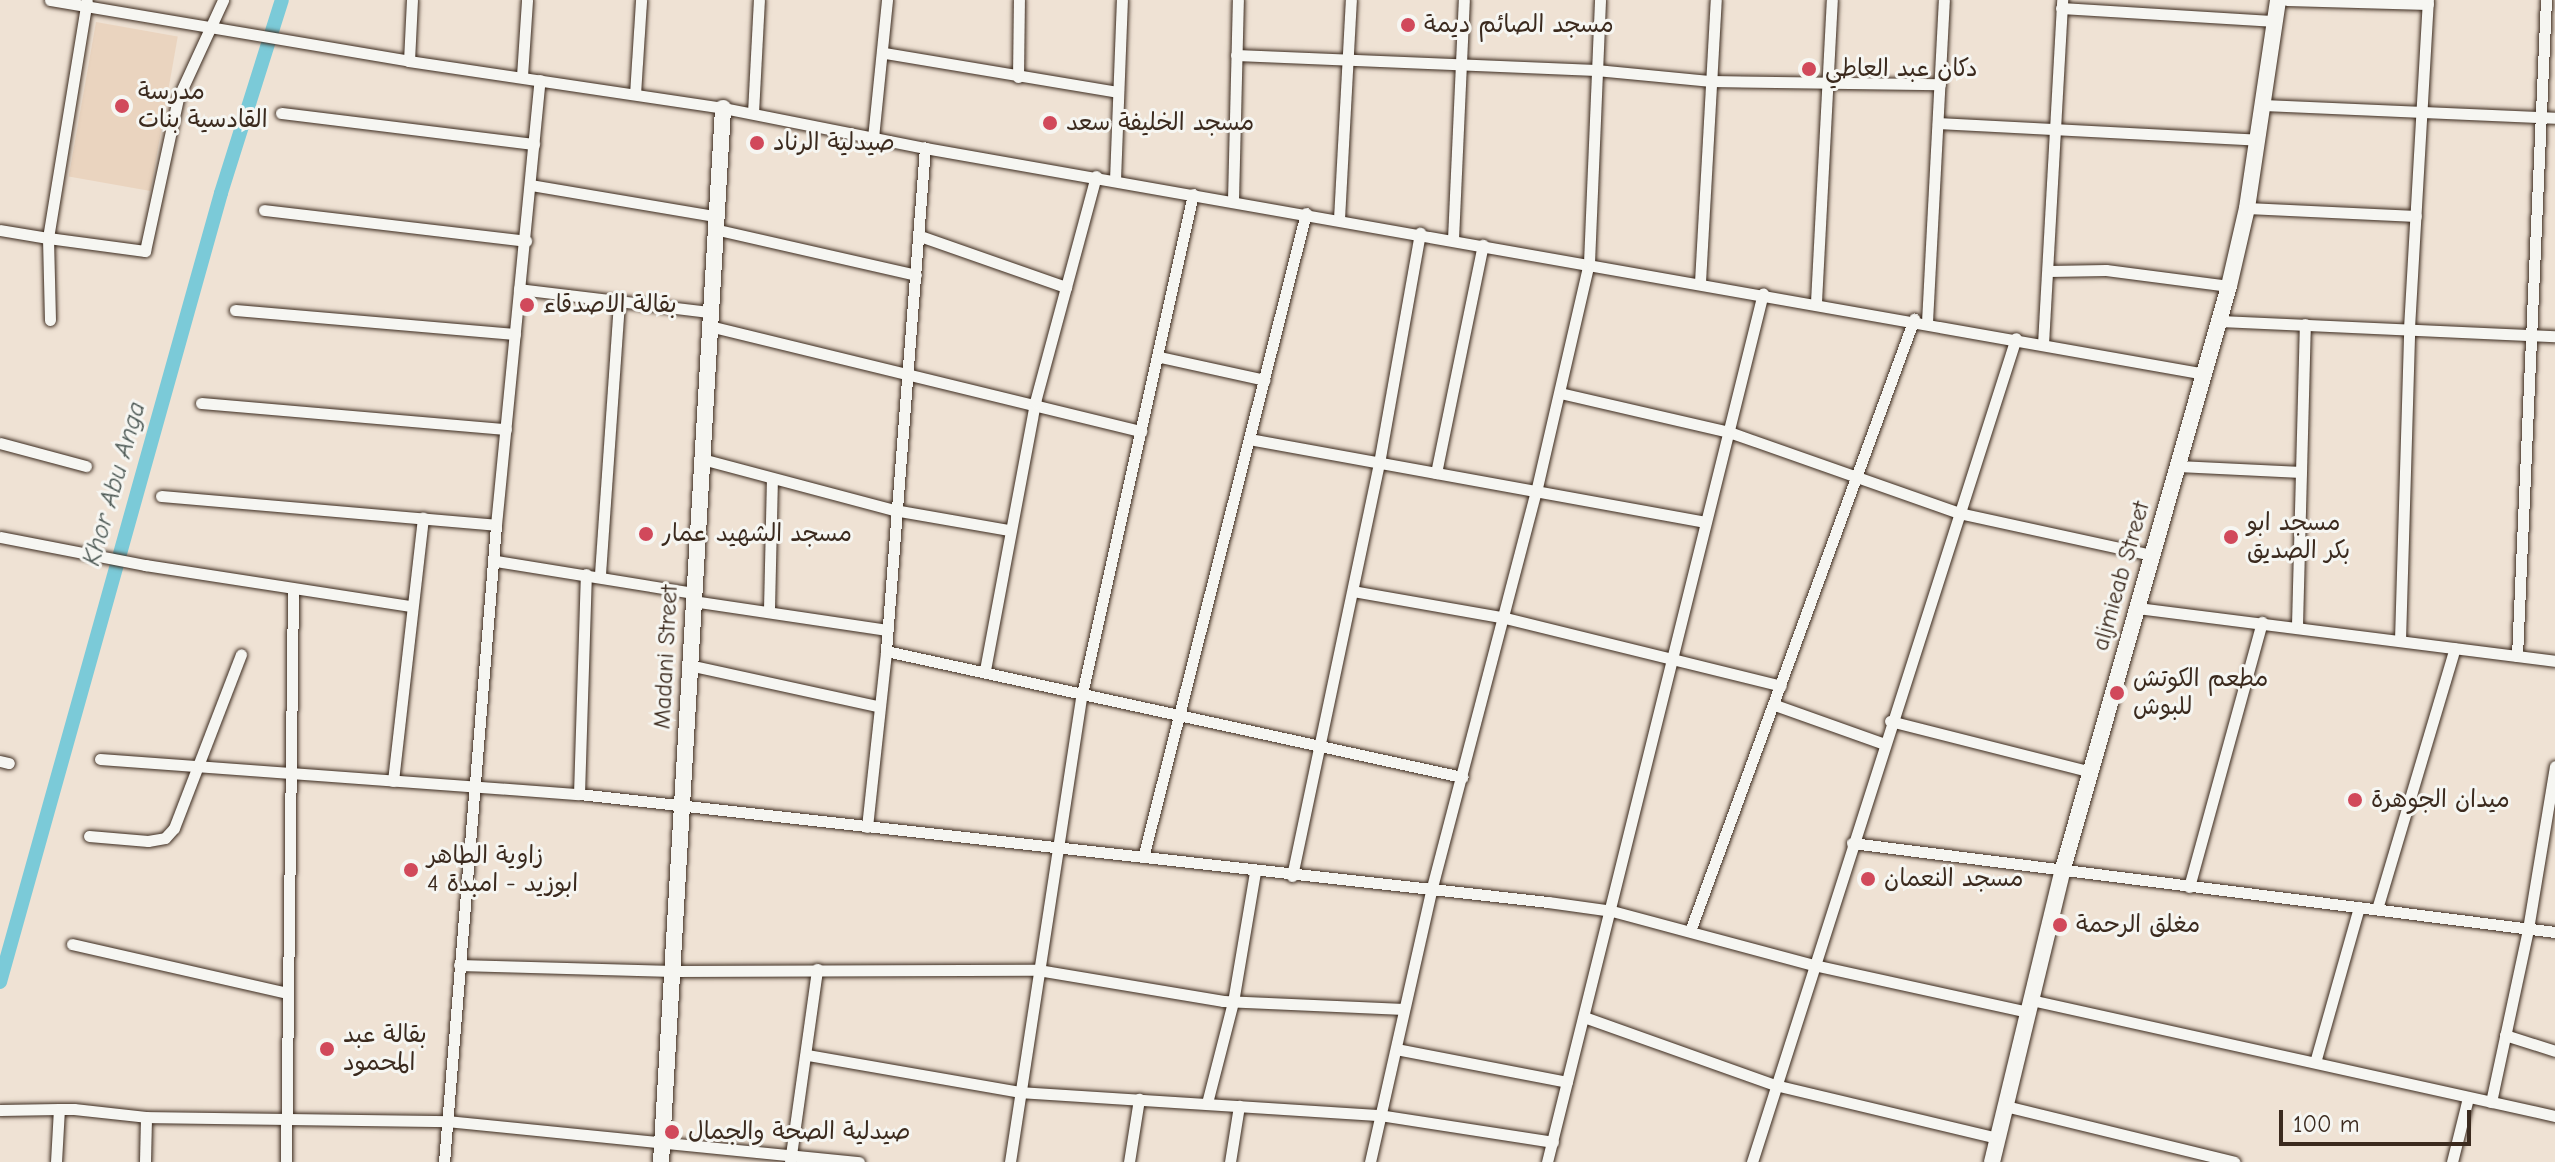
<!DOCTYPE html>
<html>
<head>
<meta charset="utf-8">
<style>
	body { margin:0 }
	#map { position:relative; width:2555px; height:1162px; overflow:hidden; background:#efe2d4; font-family:"Comic Neue","Playpen Sans Arabic",sans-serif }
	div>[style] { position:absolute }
	.built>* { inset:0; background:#ead4bf; transform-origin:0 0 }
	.canal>* { height:14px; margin:-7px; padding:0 7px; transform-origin:7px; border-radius:7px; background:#7bcad8 }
	.roads { filter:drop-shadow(0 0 2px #3b2a1e) drop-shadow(0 0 2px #3b2a1e) }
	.street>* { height:11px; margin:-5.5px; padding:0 5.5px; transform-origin:5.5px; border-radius:5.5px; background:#f6f6f2 }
	.secondary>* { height:16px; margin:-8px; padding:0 8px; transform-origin:8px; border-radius:8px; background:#f6f6f2 }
	.dots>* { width:22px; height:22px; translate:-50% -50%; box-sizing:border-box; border:4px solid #f6f6f2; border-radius:50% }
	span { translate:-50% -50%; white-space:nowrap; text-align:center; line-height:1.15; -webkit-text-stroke:6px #f6f6f2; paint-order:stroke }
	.poi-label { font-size:24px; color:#3b2a1e }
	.left { translate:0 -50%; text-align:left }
	.street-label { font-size:24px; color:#3b2a1e }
	.water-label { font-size:26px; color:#4e5a56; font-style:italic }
	.scale { position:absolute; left:2279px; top:1110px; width:192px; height:36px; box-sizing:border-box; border:4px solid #3b2a1e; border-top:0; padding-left:10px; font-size:24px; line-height:28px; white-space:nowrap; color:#3b2a1e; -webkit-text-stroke:6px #f6f6f2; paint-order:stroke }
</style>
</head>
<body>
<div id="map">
	<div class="built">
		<div style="left:96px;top:22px;width:83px;height:157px;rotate:10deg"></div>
	</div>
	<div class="canal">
		<div style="left:0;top:982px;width:819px;rotate:-74.35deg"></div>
		<div style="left:221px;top:193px;width:202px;rotate:-72.5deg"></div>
	</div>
	<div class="roads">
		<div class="street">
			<div style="left:50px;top:0;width:364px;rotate:9.6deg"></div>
			<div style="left:409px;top:61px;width:317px;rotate:8.5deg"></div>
			<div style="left:723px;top:108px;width:206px;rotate:11.2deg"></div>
			<div style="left:925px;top:148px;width:1300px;rotate:10.01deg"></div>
			<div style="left:2287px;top:0;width:141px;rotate:1.6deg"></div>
			<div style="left:2061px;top:8px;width:215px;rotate:3.5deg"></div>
			<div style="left:885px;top:53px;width:236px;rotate:9.5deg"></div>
			<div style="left:1236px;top:55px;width:360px;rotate:2.4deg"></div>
			<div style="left:1596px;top:70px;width:116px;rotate:5.5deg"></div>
			<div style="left:1711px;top:81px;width:229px;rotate:0.8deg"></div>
			<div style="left:409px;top:61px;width:61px;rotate:-87.2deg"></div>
			<div style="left:522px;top:76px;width:76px;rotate:-86.2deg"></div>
			<div style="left:1018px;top:77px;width:77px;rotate:-89.3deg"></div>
			<div style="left:635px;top:94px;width:94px;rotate:-86.3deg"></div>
			<div style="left:2263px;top:105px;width:292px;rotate:2.5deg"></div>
			<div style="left:281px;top:113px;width:255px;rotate:7deg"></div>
			<div style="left:753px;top:113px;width:113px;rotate:-87deg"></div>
			<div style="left:1938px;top:123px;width:320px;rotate:3deg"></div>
			<div style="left:873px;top:138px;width:139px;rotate:-84.2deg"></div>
			<div style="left:1115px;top:180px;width:180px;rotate:-87.8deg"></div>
			<div style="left:531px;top:185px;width:187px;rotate:9.6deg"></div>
			<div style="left:1233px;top:200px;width:200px;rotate:-88.6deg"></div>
			<div style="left:2247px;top:208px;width:169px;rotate:2.7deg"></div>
			<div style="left:264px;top:210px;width:264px;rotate:6.7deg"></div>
			<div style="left:1339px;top:219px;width:219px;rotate:-86.9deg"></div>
			<div style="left:714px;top:229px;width:207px;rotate:12.8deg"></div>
			<div style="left:0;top:230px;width:49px;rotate:9.5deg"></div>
			<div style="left:48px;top:238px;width:240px;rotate:-80.7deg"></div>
			<div style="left:920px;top:236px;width:155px;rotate:19.3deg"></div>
			<div style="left:1453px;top:239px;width:239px;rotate:-87.4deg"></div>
			<div style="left:2049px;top:271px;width:57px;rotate:-1deg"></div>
			<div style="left:2106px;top:270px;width:124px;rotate:7.4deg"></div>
			<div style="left:1700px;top:282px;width:282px;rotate:-86.8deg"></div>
			<div style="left:519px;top:289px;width:192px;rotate:6.9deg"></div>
			<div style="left:1816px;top:302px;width:302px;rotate:-87deg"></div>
			<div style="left:235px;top:310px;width:281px;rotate:4.9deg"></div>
			<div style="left:50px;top:320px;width:82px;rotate:-91.4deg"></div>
			<div style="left:48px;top:238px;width:98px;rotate:7.6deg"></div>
			<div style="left:145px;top:251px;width:157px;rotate:-77.8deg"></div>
			<div style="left:178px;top:98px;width:108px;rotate:-65.3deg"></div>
			<div style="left:2220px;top:321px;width:335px;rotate:2.6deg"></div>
			<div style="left:1927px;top:322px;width:322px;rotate:-87deg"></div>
			<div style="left:709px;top:326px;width:445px;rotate:13.7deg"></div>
			<div style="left:2043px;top:344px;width:345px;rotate:-86.8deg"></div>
			<div style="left:1160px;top:357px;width:107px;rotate:12.4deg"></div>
			<div style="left:1560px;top:393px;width:173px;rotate:13deg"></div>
			<div style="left:1729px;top:432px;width:244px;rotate:19.4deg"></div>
			<div style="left:1959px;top:513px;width:197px;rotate:12.3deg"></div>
			<div style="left:201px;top:403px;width:306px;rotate:4.9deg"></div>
			<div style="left:1249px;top:439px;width:464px;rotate:10.3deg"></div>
			<div style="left:0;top:443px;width:89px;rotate:15deg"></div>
			<div style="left:702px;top:459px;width:199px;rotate:14.9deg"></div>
			<div style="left:894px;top:510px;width:117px;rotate:9.9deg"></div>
			<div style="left:2178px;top:466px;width:123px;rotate:2.8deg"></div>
			<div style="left:1436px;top:473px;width:233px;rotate:-78.4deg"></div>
			<div style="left:161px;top:496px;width:336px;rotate:4.9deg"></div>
			<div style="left:0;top:537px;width:148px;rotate:10.9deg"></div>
			<div style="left:145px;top:565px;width:269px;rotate:8.8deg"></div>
			<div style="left:496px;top:561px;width:200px;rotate:9.2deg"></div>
			<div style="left:600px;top:574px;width:273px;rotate:-86deg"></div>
			<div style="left:1353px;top:591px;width:150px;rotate:10deg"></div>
			<div style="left:1501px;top:617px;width:288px;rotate:13.8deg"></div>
			<div style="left:693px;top:601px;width:196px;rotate:8.5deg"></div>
			<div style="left:2137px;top:608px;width:421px;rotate:7.2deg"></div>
			<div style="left:769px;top:609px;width:130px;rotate:-88.7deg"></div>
			<div style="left:2297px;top:625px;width:301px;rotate:-88.5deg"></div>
			<div style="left:2400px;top:640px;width:312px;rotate:-88.3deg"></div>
			<div style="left:2409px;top:328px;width:329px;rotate:-86.7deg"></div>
			<div style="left:886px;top:651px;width:590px;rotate:12.34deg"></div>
			<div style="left:2517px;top:656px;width:657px;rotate:-87.47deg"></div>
			<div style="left:689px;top:665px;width:192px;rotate:12.3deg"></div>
			<div style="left:985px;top:670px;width:273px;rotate:-79.4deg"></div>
			<div style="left:1035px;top:402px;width:234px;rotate:-74.9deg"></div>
			<div style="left:1775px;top:705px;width:114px;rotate:19.6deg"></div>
			<div style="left:1890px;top:721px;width:208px;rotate:14.2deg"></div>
			<div style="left:100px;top:759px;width:480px;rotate:4.2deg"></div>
			<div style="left:579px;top:794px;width:975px;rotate:6.36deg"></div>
			<div style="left:1548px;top:902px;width:65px;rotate:8deg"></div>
			<div style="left:1612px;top:911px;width:209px;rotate:15deg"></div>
			<div style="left:1814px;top:965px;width:219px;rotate:12.4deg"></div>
			<div style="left:0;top:761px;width:9px;rotate:13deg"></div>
			<div style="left:393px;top:781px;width:265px;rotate:-83.5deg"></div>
			<div style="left:579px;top:794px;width:220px;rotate:-88.2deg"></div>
			<div style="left:867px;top:827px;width:177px;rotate:-83.8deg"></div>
			<div style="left:886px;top:651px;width:505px;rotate:-85.57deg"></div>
			<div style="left:89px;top:836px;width:59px;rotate:4.8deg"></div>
			<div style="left:148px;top:841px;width:17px;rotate:-10deg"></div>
			<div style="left:165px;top:838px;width:13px;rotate:-48deg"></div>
			<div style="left:174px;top:828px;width:186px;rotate:-68.9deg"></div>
			<div style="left:1852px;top:843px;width:709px;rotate:7.22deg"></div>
			<div style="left:1144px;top:854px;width:661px;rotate:-75.82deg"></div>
			<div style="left:1292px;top:876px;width:422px;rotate:-78.1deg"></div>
			<div style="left:1379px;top:463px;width:234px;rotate:-79.9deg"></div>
			<div style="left:2189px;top:887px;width:275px;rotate:-74.6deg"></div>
			<div style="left:2377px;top:909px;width:272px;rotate:-73.4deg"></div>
			<div style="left:1690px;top:931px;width:652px;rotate:-69.9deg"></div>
			<div style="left:72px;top:944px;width:217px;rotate:12.8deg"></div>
			<div style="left:459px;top:965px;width:214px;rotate:1.6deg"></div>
			<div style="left:673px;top:971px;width:365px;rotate:-0.2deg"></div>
			<div style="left:1038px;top:970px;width:188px;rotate:9.5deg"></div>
			<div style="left:1223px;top:1001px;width:181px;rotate:2.5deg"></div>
			<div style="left:2031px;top:1000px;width:537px;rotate:12.48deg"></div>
			<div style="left:1584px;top:1017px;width:203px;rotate:19.6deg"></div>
			<div style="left:1775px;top:1085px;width:229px;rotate:13.4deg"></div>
			<div style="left:2505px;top:1035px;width:52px;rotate:17.7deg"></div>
			<div style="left:1396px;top:1049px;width:174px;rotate:10.9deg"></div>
			<div style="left:808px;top:1055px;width:215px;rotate:9.9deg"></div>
			<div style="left:1020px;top:1092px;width:360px;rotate:3.7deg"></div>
			<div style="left:1379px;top:1115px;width:176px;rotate:8.8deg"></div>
			<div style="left:2316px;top:1059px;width:158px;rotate:-74.2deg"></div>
			<div style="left:2491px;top:1102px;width:177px;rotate:-77.9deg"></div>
			<div style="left:2528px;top:929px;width:165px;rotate:-80.6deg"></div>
			<div style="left:1207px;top:1103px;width:104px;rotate:-75.6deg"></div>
			<div style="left:1233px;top:1002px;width:132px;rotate:-80.4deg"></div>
			<div style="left:2005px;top:1106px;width:236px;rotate:13.7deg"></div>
			<div style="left:0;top:1110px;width:59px;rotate:-1deg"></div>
			<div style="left:56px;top:1162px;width:53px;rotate:-86.8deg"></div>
			<div style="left:59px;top:1109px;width:15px"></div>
			<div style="left:74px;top:1109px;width:72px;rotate:6.3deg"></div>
			<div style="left:146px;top:1117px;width:301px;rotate:0.8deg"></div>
			<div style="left:447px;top:1121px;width:414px;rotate:5.7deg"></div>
			<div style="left:145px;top:1162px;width:45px;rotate:-88.7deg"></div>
			<div style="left:286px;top:1162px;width:572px;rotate:-89.3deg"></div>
			<div style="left:444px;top:1162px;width:639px;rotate:-85.33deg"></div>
			<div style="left:496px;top:525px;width:447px;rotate:-84.4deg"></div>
			<div style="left:790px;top:1162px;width:195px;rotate:-82deg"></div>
			<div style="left:1010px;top:1162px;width:474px;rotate:-81.3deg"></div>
			<div style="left:1082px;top:694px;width:512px;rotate:-77.48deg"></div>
			<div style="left:1129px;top:1162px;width:64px;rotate:-81deg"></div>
			<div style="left:1230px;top:1162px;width:57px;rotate:-80.9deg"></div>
			<div style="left:1370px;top:1162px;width:278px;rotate:-77.3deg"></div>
			<div style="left:1431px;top:891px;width:413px;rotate:-75.3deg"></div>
			<div style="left:1536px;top:492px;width:235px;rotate:-77deg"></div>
			<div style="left:1589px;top:263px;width:263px;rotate:-87.6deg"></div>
			<div style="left:1547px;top:1162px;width:895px;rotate:-76.04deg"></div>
			<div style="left:1752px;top:1162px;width:865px;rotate:-72.24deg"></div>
			<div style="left:2452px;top:1162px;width:66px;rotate:-76deg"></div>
		</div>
		<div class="secondary">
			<div style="left:661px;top:1162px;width:1056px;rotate:-86.63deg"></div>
			<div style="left:1992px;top:1162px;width:298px;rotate:-76.4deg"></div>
			<div style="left:2062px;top:872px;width:609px;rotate:-74.09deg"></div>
			<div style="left:2229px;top:286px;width:80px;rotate:-77deg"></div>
			<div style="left:2247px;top:208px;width:210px;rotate:-81.5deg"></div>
		</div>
	</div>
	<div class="dots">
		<div style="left:1408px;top:25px;background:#d1495b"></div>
		<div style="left:1809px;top:69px;background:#d1495b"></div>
		<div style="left:122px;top:106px;background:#d1495b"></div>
		<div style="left:1050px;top:123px;background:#d1495b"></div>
		<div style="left:757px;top:143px;background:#d1495b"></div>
		<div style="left:527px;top:305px;background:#d1495b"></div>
		<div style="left:646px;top:534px;background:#d1495b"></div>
		<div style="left:2231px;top:537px;background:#d1495b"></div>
		<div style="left:2117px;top:693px;background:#d1495b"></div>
		<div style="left:2355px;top:800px;background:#d1495b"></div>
		<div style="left:411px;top:870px;background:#d1495b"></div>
		<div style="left:1868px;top:879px;background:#d1495b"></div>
		<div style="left:2060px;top:925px;background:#d1495b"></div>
		<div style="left:327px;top:1049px;background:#d1495b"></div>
		<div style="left:672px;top:1132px;background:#d1495b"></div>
	</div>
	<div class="poi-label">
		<span class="left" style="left:1424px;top:25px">مسجد الصائم ديمة</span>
		<span class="left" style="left:1825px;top:69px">دكان عبد العاطي</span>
		<span class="left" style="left:138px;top:106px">مدرسة<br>القادسية بنات</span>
		<span class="left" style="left:1066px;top:123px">مسجد الخليفة سعد</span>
		<span class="left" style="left:773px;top:143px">صيدلية الرناد</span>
		<span class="left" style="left:543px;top:305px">بقالة الاصدقاء</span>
		<span class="left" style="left:2247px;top:537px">مسجد ابو<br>بكر الصديق</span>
		<span class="left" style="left:662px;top:534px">مسجد الشهيد عمار</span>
		<span class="left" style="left:2133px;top:693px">مطعم الكوتش<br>للبوش</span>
		<span class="left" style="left:2371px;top:800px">ميدان الجوهرة</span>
		<span class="left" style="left:427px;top:870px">زاوية الطاهر<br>ابوزيد - امبدة 4</span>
		<span class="left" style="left:1884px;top:879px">مسجد النعمان</span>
		<span class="left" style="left:2076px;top:925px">مغلق الرحمة</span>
		<span class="left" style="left:343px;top:1049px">بقالة عبد<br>المحمود</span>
		<span class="left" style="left:688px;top:1132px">صيدلية الصحة والجمال</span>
	</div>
	<div class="street-label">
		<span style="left:2121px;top:576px;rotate:-74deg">aljmieab Street</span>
		<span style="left:666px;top:657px;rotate:-87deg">Madani Street</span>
	</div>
	<div class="water-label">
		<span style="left:115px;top:484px;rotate:-74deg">Khor Abu Anga</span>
	</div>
	<div class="scale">100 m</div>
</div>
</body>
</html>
